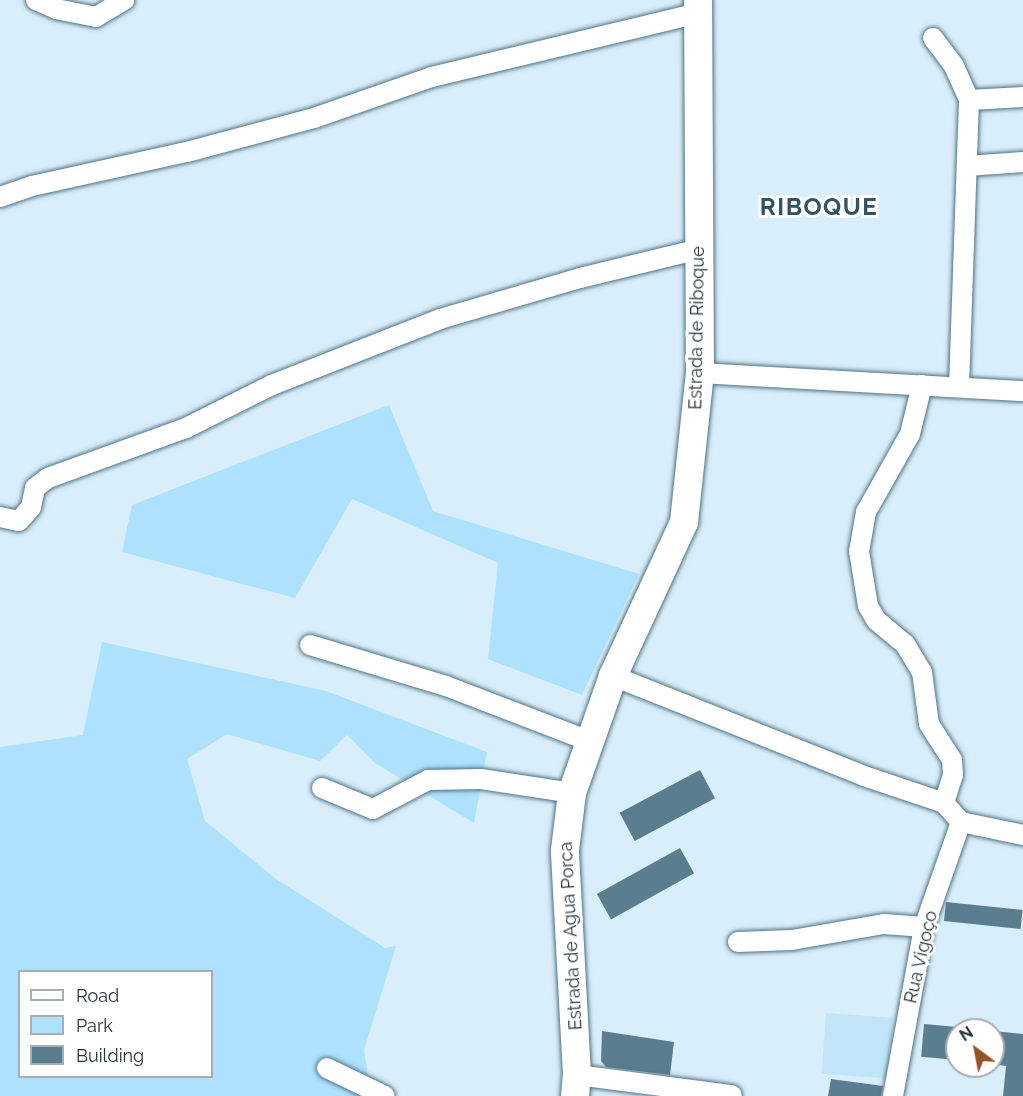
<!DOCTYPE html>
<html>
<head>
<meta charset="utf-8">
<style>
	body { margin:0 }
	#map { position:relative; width:1023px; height:1096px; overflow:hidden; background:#d8eefa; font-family:Raleway,sans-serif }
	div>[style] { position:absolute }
	.built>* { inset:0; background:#c1e4f9; transform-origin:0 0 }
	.green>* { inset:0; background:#ade1fe }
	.building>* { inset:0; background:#5b7d90; transform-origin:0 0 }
	.roads { filter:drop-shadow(0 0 2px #507285) drop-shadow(0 0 2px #507285) }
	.street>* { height:20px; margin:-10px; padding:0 10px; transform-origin:10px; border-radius:10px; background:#fff }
	.secondary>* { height:28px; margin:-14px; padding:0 14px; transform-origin:14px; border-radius:14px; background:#fff }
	span { translate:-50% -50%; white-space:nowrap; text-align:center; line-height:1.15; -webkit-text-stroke:6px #fff; paint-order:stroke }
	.street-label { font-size:18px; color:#24333b }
	.district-label { font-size:24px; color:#325364; font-weight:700; letter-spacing:1.5px }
	.legend { position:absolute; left:18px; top:970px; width:195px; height:108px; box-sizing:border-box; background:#fff; border:2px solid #a7adb1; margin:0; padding:8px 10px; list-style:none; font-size:18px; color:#24333b }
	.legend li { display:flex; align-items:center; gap:12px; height:30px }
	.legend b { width:30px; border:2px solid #a7adb1 }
	.north { position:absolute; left:945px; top:1018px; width:60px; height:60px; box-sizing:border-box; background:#fff; border:2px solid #a7adb1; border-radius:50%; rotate:328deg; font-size:16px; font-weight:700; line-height:24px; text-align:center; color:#24333b }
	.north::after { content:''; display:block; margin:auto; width:21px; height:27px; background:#965323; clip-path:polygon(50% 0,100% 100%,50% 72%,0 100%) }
</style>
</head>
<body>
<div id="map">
	<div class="built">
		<div style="left:826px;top:1013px;width:67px;height:61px;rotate:4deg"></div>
	</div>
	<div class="green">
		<div style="clip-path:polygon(389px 405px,433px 511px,639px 574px,582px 695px,488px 659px,498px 563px,352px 499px,295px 598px,122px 552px,132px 505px)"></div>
		<div style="clip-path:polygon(evenodd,102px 642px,326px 691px,487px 752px,474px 823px,375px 763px,347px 735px,320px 761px,227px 734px,187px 759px,205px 821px,276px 879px,385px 948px,396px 946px,364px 1050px,371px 1096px,0 1096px,0 747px,83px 735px,102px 642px,20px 972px,212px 972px,212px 1076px,20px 1076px,20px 972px)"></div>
	</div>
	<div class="building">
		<div style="left:700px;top:770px;width:32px;height:91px;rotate:62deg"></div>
		<div style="left:680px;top:848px;width:29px;height:95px;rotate:61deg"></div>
		<div style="left:946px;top:902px;width:77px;height:19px;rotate:6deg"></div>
		<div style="left:924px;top:1024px;width:33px;height:33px;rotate:5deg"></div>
		<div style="clip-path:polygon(602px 1031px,674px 1042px,670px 1075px,606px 1067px,601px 1061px)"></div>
		<div style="clip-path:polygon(993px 1031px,1023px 1034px,1023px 1096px,1003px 1096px,1006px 1066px,993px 1064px)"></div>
		<div style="clip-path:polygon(831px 1079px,883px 1086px,881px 1096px,828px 1096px)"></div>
	</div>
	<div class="roads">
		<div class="street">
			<div style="left:36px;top:0;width:22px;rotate:24deg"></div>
			<div style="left:56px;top:9px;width:41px;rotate:11.3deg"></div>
			<div style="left:96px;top:17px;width:33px;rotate:-31deg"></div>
			<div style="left:933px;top:38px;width:35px;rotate:53deg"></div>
			<div style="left:954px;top:66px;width:37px;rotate:66deg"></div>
			<div style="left:969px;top:100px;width:287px;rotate:92deg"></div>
			<div style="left:969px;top:100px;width:54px;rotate:-3.2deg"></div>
			<div style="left:967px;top:166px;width:56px;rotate:-4.1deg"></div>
			<div style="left:0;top:197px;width:34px;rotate:-19deg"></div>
			<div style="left:32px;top:186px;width:159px;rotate:-12.4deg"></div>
			<div style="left:187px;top:152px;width:131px;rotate:-15deg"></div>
			<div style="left:314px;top:118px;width:125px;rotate:-19.2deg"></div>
			<div style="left:432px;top:77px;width:275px;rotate:-13.5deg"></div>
			<div style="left:700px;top:373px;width:324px;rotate:3.2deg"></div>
			<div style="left:922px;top:385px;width:50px;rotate:103.8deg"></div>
			<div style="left:910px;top:434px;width:90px;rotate:119.4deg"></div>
			<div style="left:866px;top:512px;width:40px;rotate:100deg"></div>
			<div style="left:859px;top:551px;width:56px;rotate:80.7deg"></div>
			<div style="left:868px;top:606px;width:16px;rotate:60deg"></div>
			<div style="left:876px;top:620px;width:38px;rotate:40deg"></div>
			<div style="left:905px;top:644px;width:33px;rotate:59deg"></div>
			<div style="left:922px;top:672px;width:52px;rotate:82.3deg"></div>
			<div style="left:929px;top:724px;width:43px;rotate:57.4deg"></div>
			<div style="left:952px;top:760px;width:15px;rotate:86deg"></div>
			<div style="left:953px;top:775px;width:29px;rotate:108deg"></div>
			<div style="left:0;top:517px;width:19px;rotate:12deg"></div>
			<div style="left:19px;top:521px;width:18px;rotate:-49deg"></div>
			<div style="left:31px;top:507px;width:19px;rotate:-78deg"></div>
			<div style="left:35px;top:488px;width:16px;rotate:-38deg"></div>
			<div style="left:48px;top:478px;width:147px;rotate:-19.9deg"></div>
			<div style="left:186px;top:428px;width:96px;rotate:-26.6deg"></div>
			<div style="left:272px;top:385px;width:180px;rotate:-21.4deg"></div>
			<div style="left:440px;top:319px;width:146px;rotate:-16.3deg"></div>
			<div style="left:580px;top:278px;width:123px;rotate:-13.6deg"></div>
			<div style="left:310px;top:645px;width:142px;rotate:16.8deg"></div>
			<div style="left:446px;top:686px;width:153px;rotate:21deg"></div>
			<div style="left:613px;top:676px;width:270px;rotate:21.7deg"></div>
			<div style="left:864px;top:776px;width:84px;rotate:18.6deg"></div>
			<div style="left:944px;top:803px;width:25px;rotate:48deg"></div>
			<div style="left:961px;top:822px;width:63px;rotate:11.8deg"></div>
			<div style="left:322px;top:788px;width:55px;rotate:22.4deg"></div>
			<div style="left:373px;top:809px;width:62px;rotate:-27.8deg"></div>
			<div style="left:428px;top:780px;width:53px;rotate:-1.1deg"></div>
			<div style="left:481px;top:779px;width:92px;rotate:8.7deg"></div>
			<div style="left:738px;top:942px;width:54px;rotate:-2.1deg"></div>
			<div style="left:792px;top:940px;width:93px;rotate:-9.9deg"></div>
			<div style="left:884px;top:924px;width:40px;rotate:4.3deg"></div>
			<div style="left:327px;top:1068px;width:64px;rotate:25.8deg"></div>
			<div style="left:577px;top:1075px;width:156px;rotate:7.4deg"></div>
			<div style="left:893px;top:1096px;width:172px;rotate:-79.6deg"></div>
			<div style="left:924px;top:927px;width:111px;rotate:-70.6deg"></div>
		</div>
		<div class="secondary">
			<div style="left:575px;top:1096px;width:21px;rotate:-85deg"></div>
			<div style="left:577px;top:1075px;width:225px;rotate:-93.1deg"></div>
			<div style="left:565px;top:850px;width:57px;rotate:-83deg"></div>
			<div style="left:572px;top:793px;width:124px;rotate:-70.7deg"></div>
			<div style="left:613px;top:676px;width:170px;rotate:-65.2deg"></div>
			<div style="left:684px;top:522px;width:150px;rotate:-83.9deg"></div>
			<div style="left:700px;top:373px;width:373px;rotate:-90.3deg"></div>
		</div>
	</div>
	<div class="street-label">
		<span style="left:697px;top:328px;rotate:-89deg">Estrada de Riboque</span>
		<span style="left:571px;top:936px;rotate:-93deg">Estrada de Agua Porca</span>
		<span style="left:921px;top:957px;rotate:-77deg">Rua Vigoço</span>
	</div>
	<div class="district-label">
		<span style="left:819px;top:207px">RIBOQUE</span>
	</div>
	<ul class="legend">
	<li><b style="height:8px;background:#fff"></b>Road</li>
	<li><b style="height:16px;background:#ade1fe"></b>Park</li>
	<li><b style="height:16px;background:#5b7d90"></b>Building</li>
	</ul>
	<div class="north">N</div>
</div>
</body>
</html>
